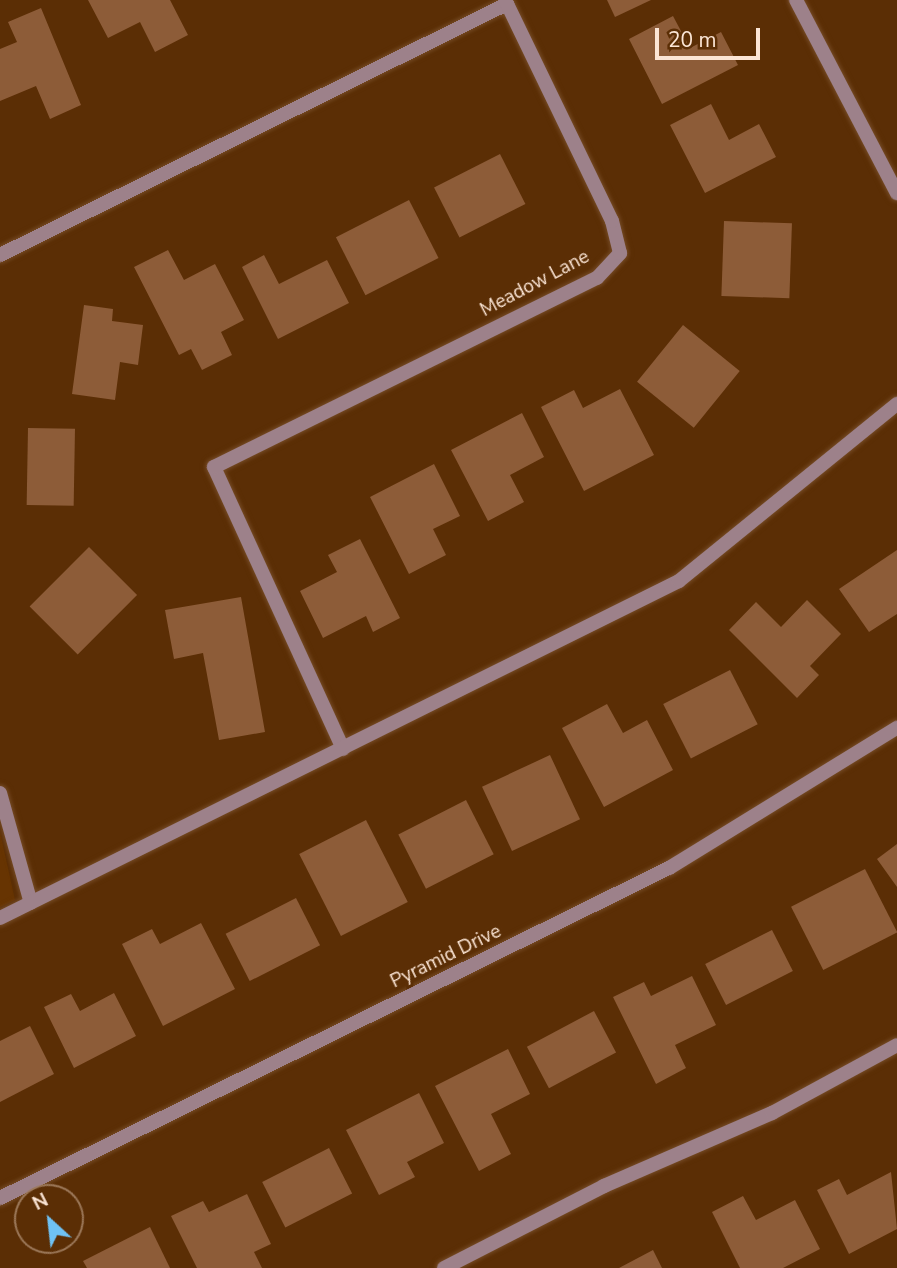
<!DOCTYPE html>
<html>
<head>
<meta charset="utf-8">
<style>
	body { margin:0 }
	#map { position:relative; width:897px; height:1268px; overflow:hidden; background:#5b2e05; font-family:"Nunito Sans",sans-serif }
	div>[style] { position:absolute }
	.built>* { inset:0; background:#673402 }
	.building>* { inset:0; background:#8d5c38; transform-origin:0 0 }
	.roads { filter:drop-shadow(0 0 2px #754b26) drop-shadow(0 0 2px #754b26) }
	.lane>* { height:14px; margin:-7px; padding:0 7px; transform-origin:7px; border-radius:7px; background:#9d818a }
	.street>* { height:14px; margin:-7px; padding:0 7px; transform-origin:7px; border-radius:7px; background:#9d818a }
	span { translate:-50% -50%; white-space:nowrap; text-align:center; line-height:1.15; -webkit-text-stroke:6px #5b2e05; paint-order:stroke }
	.street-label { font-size:19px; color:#fbe5d5 }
	.north { position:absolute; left:14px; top:1184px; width:70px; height:70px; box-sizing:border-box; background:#5b2e05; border:2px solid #9b7758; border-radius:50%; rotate:333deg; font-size:19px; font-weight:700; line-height:28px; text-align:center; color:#fbe5d5 }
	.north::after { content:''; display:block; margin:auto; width:24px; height:32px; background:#6fc2f4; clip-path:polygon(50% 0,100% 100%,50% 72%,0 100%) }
	.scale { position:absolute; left:655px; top:28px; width:105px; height:32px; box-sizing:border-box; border:4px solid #fbe5d5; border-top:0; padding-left:9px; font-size:21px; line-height:24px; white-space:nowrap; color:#fbe5d5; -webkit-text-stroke:5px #5b2e05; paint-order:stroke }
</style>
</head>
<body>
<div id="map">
	<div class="built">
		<div style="clip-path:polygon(0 832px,15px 900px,0 907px)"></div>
	</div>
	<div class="building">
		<div style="clip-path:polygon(88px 0,170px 0,188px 35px,155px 52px,140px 22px,108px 38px)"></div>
		<div style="clip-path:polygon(607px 0,651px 0,615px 17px)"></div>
		<div style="clip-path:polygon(41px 8px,81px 105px,50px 119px,36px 86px,0 101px,0 49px,17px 42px,8px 22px)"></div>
		<div style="clip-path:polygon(673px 16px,690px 48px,721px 32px,738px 65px,662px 104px,629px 39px)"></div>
		<div style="clip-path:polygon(711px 104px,729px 140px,759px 124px,776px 157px,705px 193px,670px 125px)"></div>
		<div style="left:500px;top:154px;width:56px;height:74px;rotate:63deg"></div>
		<div style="left:409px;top:200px;width:65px;height:82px;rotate:63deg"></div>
		<div style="left:724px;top:221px;width:68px;height:75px;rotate:2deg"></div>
		<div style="clip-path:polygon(168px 250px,184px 280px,215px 264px,244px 320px,221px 332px,232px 355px,202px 370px,191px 349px,179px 355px,134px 267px)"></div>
		<div style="clip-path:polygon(264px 255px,279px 284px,327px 260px,349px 303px,278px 339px,242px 267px)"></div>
		<div style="clip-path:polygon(84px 305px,113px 309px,112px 321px,143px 325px,138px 365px,120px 362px,115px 400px,72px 394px)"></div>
		<div style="left:683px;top:325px;width:73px;height:73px;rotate:39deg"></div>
		<div style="clip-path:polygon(620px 389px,654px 455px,584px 491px,541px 407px,574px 390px,583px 408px)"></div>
		<div style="clip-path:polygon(522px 413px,544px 457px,510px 475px,524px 502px,488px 521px,451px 450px)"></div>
		<div style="left:28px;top:428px;width:47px;height:77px;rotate:1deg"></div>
		<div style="clip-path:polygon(434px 464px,460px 516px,433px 529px,446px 555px,409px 574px,370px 497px)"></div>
		<div style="clip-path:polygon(360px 539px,400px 618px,373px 632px,366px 616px,323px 638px,300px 591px,337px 572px,328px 555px)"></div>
		<div style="left:89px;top:547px;width:68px;height:84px;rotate:45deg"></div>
		<div style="clip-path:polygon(897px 550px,897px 614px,869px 632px,839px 589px)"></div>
		<div style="clip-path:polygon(241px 597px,265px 732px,219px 740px,203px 653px,174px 659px,165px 610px)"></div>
		<div style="clip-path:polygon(807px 600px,841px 634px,810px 666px,819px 675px,797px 698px,729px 630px,756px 602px,781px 627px)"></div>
		<div style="left:730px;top:670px;width:61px;height:75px;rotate:63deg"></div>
		<div style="clip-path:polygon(607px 704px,623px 733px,647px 720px,673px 770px,604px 807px,562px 728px)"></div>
		<div style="left:550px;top:755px;width:71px;height:75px;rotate:65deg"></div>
		<div style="left:466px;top:800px;width:61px;height:76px;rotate:63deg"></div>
		<div style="left:366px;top:820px;width:92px;height:75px;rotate:63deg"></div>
		<div style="clip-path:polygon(897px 844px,897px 887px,877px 859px)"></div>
		<div style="left:865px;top:869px;width:71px;height:83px;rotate:63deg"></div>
		<div style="left:296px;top:898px;width:53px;height:79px;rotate:63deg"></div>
		<div style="clip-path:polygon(201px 923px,235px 989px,163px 1026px,122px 944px,152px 929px,160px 944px)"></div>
		<div style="left:772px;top:930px;width:46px;height:75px;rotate:63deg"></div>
		<div style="clip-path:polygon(692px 976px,716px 1025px,675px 1045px,686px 1068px,656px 1084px,613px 997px,644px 982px,651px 996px)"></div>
		<div style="clip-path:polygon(114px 993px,136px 1036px,74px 1068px,44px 1007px,71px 994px,80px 1011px)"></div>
		<div style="left:594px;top:1011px;width:47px;height:76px;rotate:62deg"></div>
		<div style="clip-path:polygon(30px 1026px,54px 1074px,0 1102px,0 1041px)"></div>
		<div style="clip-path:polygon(508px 1049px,530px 1094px,491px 1114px,511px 1154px,479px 1171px,435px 1086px)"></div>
		<div style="clip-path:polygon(419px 1093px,444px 1143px,407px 1162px,415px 1177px,379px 1195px,346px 1130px)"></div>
		<div style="left:329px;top:1148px;width:51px;height:75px;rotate:63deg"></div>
		<div style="clip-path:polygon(891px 1172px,897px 1229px,849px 1254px,817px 1190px,839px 1179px,847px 1195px)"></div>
		<div style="clip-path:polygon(247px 1194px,271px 1244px,254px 1252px,262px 1268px,197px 1268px,171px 1216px,203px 1201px,209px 1212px)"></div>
		<div style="clip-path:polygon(743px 1196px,756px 1220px,795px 1200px,820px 1249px,783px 1268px,740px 1268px,712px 1212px)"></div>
		<div style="clip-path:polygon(150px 1227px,170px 1268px,87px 1268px,83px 1261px)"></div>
		<div style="clip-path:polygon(653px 1250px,662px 1268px,619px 1268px)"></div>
	</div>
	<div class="roads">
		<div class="lane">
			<div style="left:796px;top:0;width:218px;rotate:62.4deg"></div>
			<div style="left:0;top:255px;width:566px;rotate:-26.34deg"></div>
			<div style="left:214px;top:467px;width:310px;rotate:65.4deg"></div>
			<div style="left:0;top:793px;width:114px;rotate:74.3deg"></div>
			<div style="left:0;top:918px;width:758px;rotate:-26.4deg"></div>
			<div style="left:679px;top:581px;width:281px;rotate:-39.1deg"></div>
			<div style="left:444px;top:1268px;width:180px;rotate:-27.1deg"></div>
			<div style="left:604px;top:1186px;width:183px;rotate:-23.5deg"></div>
			<div style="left:772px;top:1113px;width:142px;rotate:-28.5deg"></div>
		</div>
		<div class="street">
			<div style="left:214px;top:467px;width:427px;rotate:-26.3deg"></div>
			<div style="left:597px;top:278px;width:34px;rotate:-47deg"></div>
			<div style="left:620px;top:253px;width:33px;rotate:-104deg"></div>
			<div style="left:612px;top:221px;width:246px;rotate:-115.8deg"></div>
			<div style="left:0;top:1198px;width:746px;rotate:-26.26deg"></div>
			<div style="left:669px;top:868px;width:268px;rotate:-31.6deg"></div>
		</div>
	</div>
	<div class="street-label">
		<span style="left:535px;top:284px;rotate:-28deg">Meadow Lane</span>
		<span style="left:446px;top:957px;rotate:-26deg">Pyramid Drive</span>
	</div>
	<div class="north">N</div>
	<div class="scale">20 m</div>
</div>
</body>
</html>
